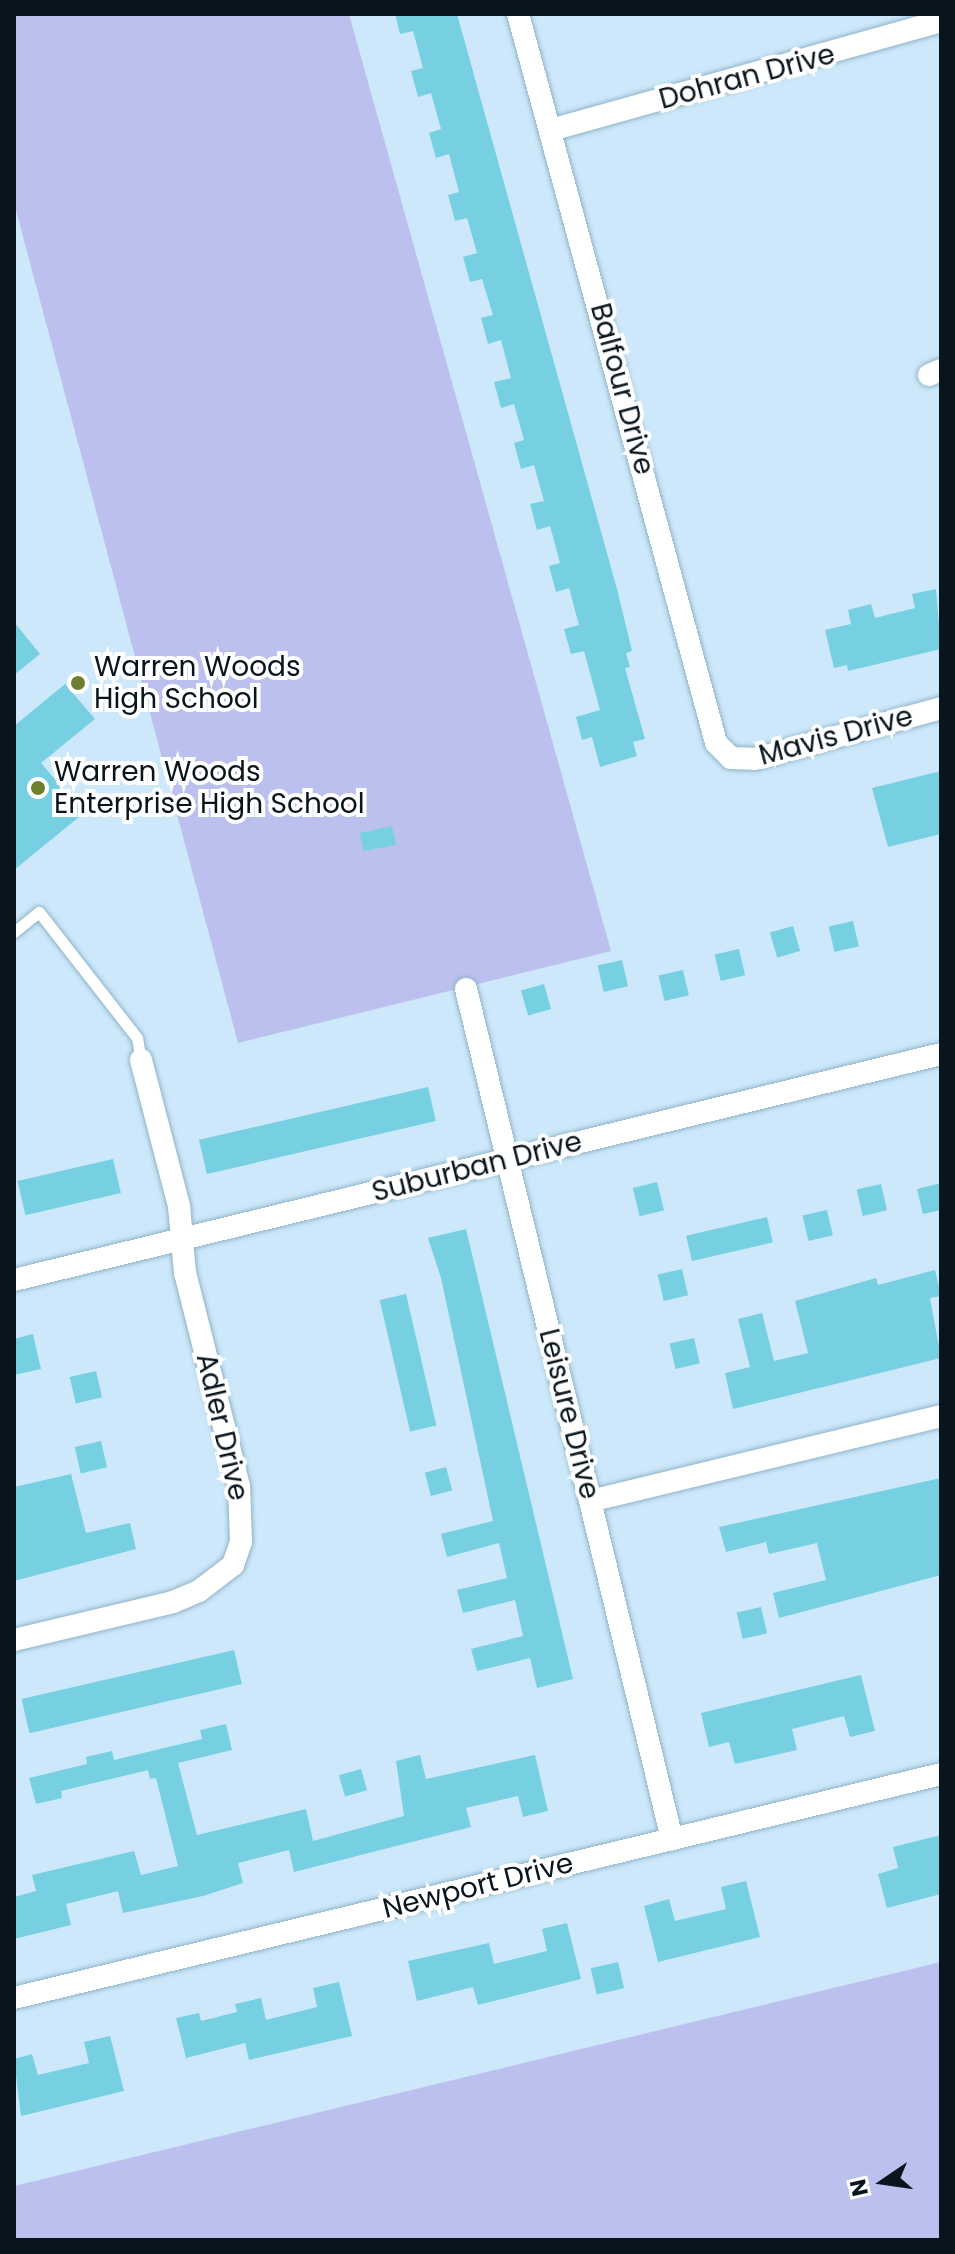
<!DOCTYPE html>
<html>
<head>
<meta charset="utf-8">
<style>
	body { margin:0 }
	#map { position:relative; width:955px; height:2254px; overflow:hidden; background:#cce8fa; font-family:Poppins,sans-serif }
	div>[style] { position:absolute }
	.green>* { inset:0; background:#bcc0ee }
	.building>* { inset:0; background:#76d0e2; transform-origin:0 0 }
	.roads { filter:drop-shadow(0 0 2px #90b3c8) drop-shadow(0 0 2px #90b3c8) }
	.lane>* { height:11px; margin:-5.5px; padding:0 5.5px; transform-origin:5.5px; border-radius:5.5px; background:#fff }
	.street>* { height:22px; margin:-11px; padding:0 11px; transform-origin:11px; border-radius:11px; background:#fff }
	.dots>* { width:22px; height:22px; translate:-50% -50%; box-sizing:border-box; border:4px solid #fff; border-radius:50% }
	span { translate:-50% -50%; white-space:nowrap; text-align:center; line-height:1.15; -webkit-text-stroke:8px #fff; paint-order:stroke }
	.street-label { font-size:28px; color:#08151d }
	.poi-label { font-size:28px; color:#08151d }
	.left { translate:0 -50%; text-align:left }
	.frame { position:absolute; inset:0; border:16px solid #08151d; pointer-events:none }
	.north { position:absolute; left:843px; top:2142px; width:80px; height:80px; -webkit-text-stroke:6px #fff; paint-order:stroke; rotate:257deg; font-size:22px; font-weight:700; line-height:32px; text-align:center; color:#08151d }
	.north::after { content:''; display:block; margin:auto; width:28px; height:36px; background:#08151d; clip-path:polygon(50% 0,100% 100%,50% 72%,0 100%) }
</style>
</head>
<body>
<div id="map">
	<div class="green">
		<div style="clip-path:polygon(14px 14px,349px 14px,611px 951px,238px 1043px,14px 203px)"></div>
		<div style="clip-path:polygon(941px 1962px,941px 2240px,14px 2240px,14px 2186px)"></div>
	</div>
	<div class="building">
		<div style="clip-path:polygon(395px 14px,457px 14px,617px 589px,632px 651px,626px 653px,630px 667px,625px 668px,645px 739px,633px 742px,637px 756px,600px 767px,592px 737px,582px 740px,576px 717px,600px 710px,584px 651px,571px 654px,564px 629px,579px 625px,569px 588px,556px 592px,549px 566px,560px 563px,550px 526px,537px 530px,530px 504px,544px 501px,534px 465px,521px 469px,514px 443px,524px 440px,514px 404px,501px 408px,494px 382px,511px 378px,501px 340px,488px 344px,481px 318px,493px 315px,482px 279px,470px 282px,463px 257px,477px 253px,467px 218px,455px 221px,448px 195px,459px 192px,449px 154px,436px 158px,429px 133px,441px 129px,431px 93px,418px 97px,411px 71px,423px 68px,413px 31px,400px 34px)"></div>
		<div style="clip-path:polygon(936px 589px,941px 649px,848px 671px,847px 665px,834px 668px,825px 630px,851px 624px,848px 610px,871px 604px,875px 618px,915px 608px,912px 594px)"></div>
		<div style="clip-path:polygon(14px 622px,40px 654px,14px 675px)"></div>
		<div style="clip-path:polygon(65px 684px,95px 719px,41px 763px,84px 813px,14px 870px,14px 726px)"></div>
		<div style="clip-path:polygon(941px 771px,941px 834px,888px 847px,872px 788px)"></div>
		<div style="left:392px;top:826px;width:19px;height:33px;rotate:78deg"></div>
		<div style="left:853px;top:921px;width:26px;height:25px;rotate:77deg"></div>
		<div style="left:793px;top:926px;width:26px;height:24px;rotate:74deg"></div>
		<div style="left:739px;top:949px;width:27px;height:25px;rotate:77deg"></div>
		<div style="left:622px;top:960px;width:27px;height:25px;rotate:77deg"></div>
		<div style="left:683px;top:970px;width:26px;height:25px;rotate:77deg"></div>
		<div style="left:544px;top:984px;width:26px;height:24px;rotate:74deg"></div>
		<div style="left:428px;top:1087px;width:35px;height:235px;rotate:77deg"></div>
		<div style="left:113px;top:1159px;width:35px;height:98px;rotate:77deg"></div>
		<div style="left:657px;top:1182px;width:29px;height:25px;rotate:76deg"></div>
		<div style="clip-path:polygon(941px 1183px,941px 1210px,923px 1214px,917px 1189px)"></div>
		<div style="left:881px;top:1184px;width:27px;height:25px;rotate:77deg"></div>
		<div style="left:827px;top:1210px;width:26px;height:25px;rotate:77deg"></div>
		<div style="left:767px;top:1217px;width:26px;height:83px;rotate:77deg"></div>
		<div style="clip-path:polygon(466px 1229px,573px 1679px,537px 1688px,530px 1658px,477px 1671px,471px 1649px,523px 1636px,515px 1600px,463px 1613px,457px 1590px,507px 1578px,499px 1543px,447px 1557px,441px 1534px,493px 1521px,441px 1278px,428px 1238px)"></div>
		<div style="left:682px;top:1269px;width:27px;height:25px;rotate:77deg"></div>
		<div style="clip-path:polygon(935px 1270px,941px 1296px,930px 1298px,941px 1358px,733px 1409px,725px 1373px,750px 1367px,738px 1319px,762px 1313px,774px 1361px,808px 1353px,795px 1301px,876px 1278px,878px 1285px)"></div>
		<div style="left:406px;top:1294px;width:135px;height:27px;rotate:77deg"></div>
		<div style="clip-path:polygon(33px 1334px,41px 1369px,14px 1375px,14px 1339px)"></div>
		<div style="left:694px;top:1338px;width:26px;height:25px;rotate:77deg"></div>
		<div style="left:96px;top:1371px;width:27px;height:27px;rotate:77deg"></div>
		<div style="left:101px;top:1441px;width:27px;height:27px;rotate:77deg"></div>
		<div style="left:446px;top:1467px;width:24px;height:22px;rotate:75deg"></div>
		<div style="clip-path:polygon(71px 1474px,86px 1533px,130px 1523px,136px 1549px,14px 1581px,14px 1487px)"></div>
		<div style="clip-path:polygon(941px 1478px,941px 1575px,779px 1618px,773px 1593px,826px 1580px,817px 1543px,769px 1554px,766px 1542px,726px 1552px,719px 1527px)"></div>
		<div style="left:761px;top:1607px;width:27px;height:25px;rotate:77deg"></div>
		<div style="left:234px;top:1650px;width:35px;height:218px;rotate:77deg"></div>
		<div style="clip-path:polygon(861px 1675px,875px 1731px,850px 1737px,844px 1716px,792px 1729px,797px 1750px,735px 1764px,729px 1742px,709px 1747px,701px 1713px)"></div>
		<div style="clip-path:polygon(226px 1724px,232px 1750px,178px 1763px,197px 1835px,306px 1809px,313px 1841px,404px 1816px,396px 1761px,420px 1755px,426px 1779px,535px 1755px,548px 1811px,523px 1817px,518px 1796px,466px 1808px,471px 1827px,294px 1872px,289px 1850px,238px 1863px,243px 1883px,203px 1896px,123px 1913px,118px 1891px,66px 1904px,71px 1925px,14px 1939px,14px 1897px,36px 1891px,32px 1875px,134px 1851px,141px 1875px,178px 1866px,156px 1778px,150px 1779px,148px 1770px,61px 1791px,62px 1798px,36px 1804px,29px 1778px,87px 1764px,86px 1757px,112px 1751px,114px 1760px,202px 1739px,200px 1730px)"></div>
		<div style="left:361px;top:1769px;width:22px;height:23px;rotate:74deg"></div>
		<div style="clip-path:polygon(941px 1835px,941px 1894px,887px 1908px,878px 1874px,898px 1868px,893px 1847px)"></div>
		<div style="clip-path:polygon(746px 1881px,760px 1937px,658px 1962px,644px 1906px,669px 1899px,675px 1921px,726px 1909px,721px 1887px)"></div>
		<div style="clip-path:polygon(567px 1923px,581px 1979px,478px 2005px,473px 1987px,417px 2001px,408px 1961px,489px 1943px,494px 1964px,547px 1951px,542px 1929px)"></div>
		<div style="left:618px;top:1962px;width:27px;height:28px;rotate:77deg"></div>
		<div style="clip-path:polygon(339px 1982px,352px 2036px,249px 2060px,245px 2043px,186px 2058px,176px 2018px,199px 2013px,201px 2021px,237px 2012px,235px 2004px,261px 1998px,266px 2020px,317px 2007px,313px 1988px)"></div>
		<div style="clip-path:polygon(110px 2036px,124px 2091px,21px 2116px,14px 2059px,32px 2054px,38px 2075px,89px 2063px,84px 2042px)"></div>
	</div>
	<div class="roads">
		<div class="lane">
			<div style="left:14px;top:932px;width:32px;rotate:-39deg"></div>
			<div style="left:39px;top:912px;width:160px;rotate:52.1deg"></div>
			<div style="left:137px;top:1038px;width:22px;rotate:80deg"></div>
		</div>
		<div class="street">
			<div style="left:518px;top:14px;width:755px;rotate:74.8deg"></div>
			<div style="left:716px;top:743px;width:21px;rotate:45deg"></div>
			<div style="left:731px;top:758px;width:24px;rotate:2deg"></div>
			<div style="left:755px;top:759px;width:193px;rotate:-15.3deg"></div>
			<div style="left:551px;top:130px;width:405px;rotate:-15.6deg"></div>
			<div style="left:929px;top:375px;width:13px;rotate:-23deg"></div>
			<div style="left:466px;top:989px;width:875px;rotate:76.38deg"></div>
			<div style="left:14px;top:1280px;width:954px;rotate:-13.7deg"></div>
			<div style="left:590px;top:1501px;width:361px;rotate:-13.6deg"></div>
			<div style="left:14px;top:1640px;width:163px;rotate:-13.4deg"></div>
			<div style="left:173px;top:1602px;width:28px;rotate:-23deg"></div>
			<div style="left:199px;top:1591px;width:43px;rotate:-37.4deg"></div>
			<div style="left:233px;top:1565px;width:24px;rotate:-71deg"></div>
			<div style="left:241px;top:1542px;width:56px;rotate:-92deg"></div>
			<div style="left:239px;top:1486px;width:220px;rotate:-104.2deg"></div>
			<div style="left:185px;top:1273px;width:67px;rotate:-95.1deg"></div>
			<div style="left:179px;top:1206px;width:151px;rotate:-104.6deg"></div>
			<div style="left:14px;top:1998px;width:954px;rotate:-13.58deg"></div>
		</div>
	</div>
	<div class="dots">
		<div style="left:78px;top:683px;background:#6e8030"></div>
		<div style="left:38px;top:788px;background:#6e8030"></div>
	</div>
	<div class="street-label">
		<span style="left:747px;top:77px;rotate:-15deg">Dohran Drive</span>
		<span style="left:622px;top:389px;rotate:75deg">Balfour Drive</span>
		<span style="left:836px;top:736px;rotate:-15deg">Mavis Drive</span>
		<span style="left:477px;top:1167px;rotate:-14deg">Suburban Drive</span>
		<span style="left:569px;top:1414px;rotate:76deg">Leisure Drive</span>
		<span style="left:222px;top:1427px;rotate:77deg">Adler Drive</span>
		<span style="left:478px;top:1886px;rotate:-14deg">Newport Drive</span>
	</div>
	<div class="poi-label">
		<span class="left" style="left:94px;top:683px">Warren Woods<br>High School</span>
		<span class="left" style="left:54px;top:788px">Warren Woods<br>Enterprise High School</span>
	</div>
	<div class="frame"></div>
	<div class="north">N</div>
</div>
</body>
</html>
